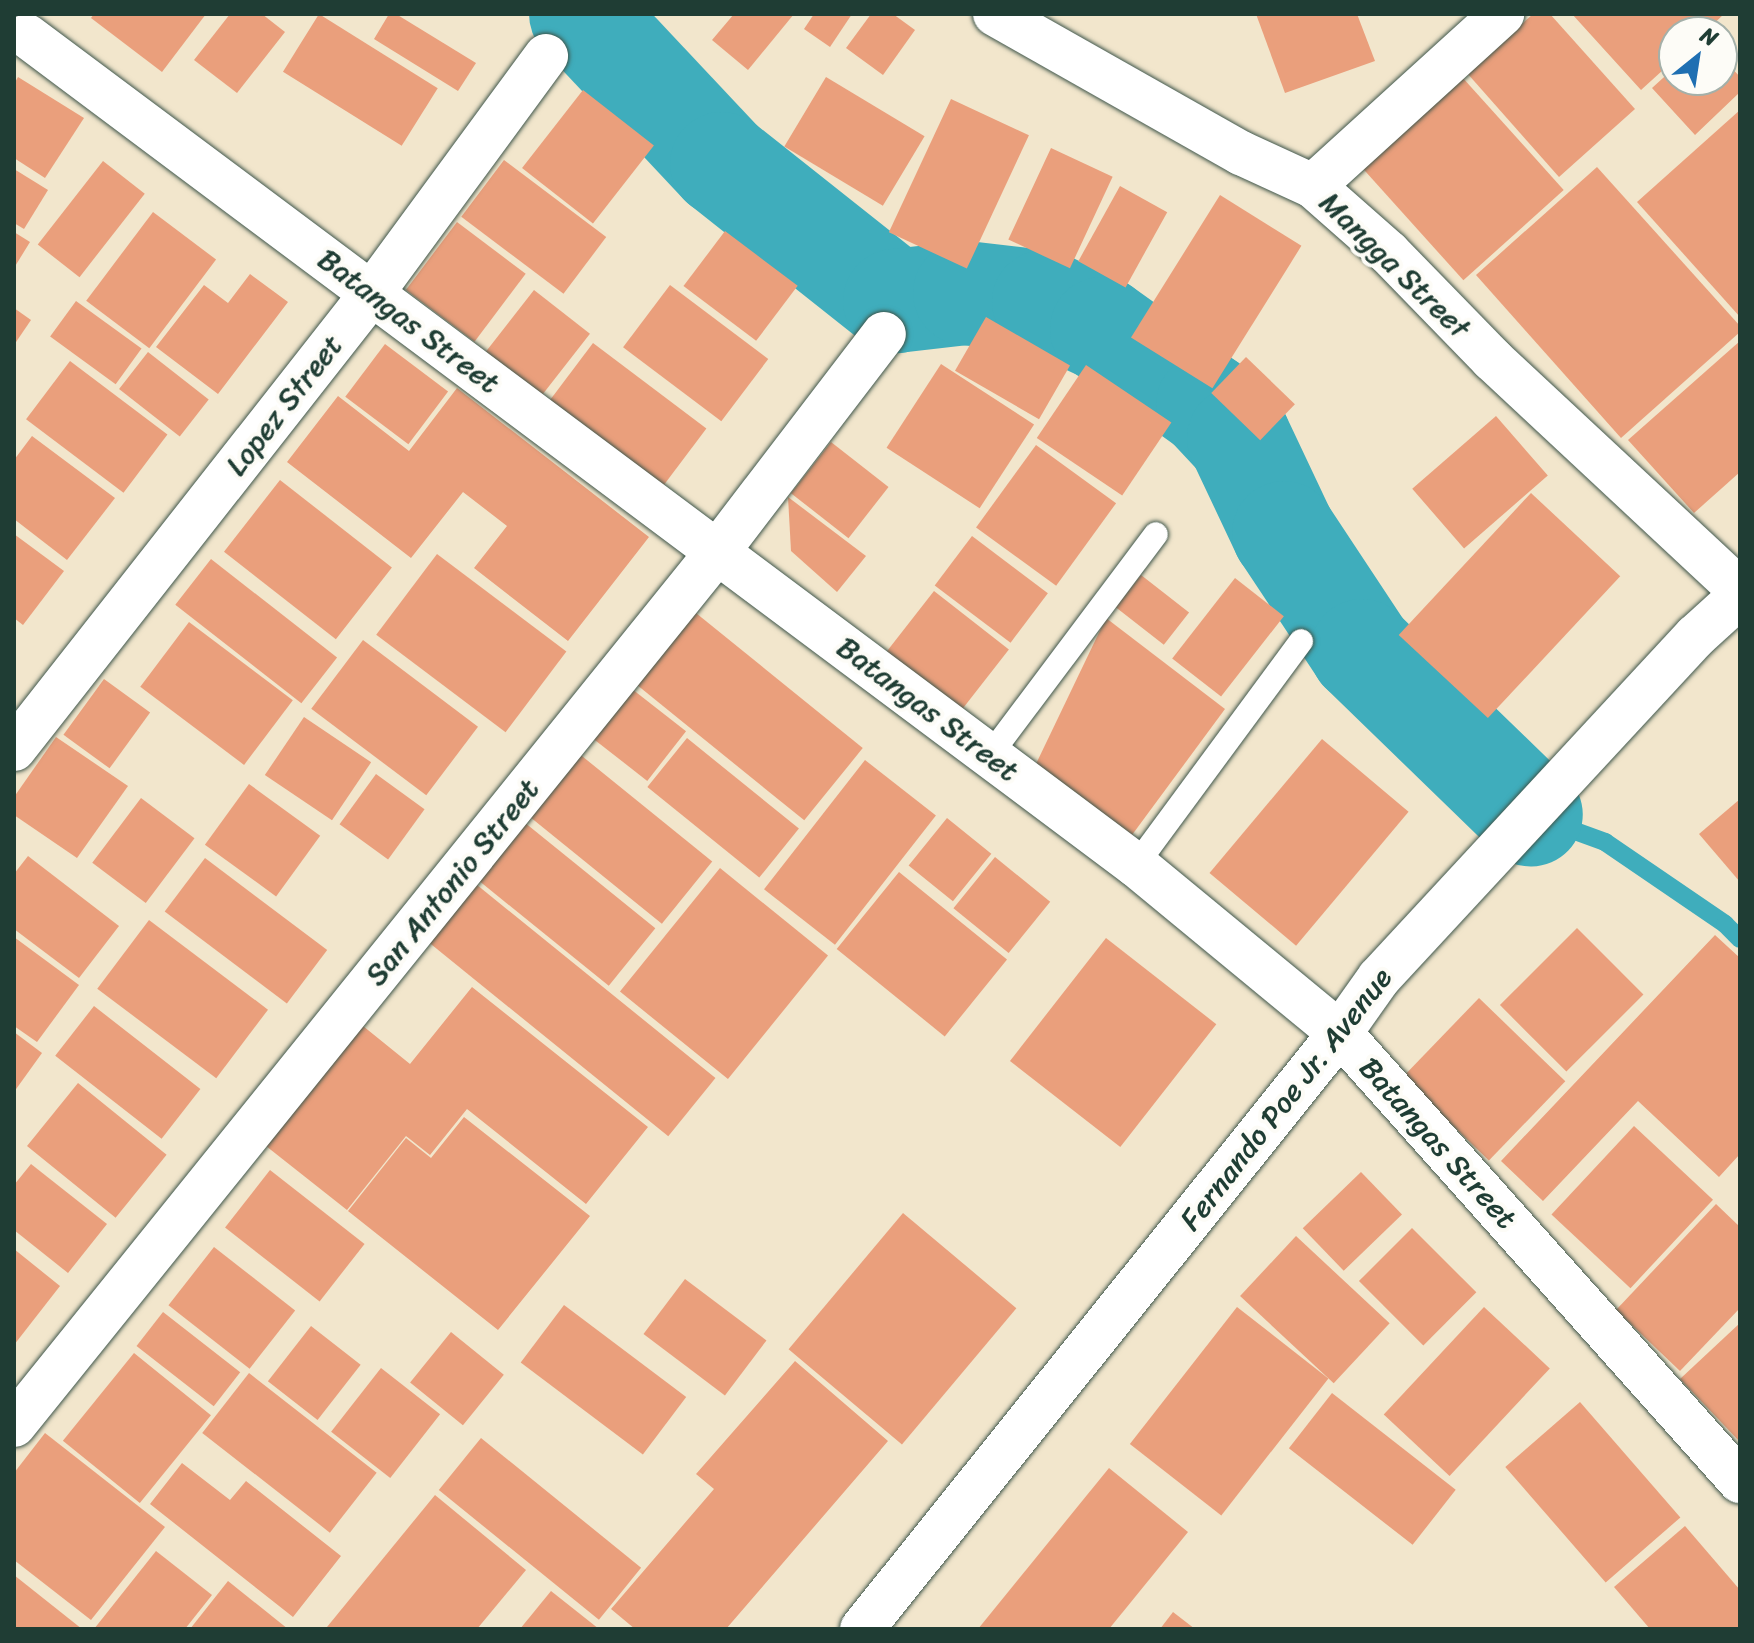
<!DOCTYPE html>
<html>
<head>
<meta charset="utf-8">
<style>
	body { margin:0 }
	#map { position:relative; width:1754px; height:1643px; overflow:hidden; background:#f2e6cc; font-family:Sriracha,sans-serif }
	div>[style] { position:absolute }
	.stream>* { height:18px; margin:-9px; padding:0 9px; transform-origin:9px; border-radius:9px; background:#3fadbc }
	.river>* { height:104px; margin:-52px; padding:0 52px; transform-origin:52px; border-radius:52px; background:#3fadbc }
	.building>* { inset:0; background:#ea9f7c; transform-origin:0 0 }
	.roads { filter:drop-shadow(0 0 2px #3f564b) drop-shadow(0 0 2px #3f564b) }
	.service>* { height:24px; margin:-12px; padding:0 12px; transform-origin:12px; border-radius:12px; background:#fff }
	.minor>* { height:44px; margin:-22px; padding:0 22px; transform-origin:22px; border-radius:22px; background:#fff }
	.secondary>* { height:44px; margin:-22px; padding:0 22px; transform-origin:22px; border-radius:22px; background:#fff }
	span { translate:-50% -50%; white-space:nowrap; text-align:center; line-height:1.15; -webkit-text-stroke:8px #fdfcf7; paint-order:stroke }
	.street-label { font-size:30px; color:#1f3d34 }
	.frame { position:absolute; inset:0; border:16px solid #1f3d34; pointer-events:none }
	.north { position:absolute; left:1658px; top:16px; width:80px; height:80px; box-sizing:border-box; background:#fdfcf7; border:2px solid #a4b0a9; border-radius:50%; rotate:30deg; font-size:22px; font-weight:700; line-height:32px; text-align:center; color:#1f3d34 }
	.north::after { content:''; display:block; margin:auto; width:28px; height:36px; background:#1f6fb2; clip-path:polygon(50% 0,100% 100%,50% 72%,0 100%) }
</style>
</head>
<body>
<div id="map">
	<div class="stream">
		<div style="left:1531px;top:815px;width:79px;rotate:20deg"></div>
		<div style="left:1605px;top:842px;width:145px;rotate:34.3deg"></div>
		<div style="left:1725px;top:924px;width:21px;rotate:45deg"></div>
	</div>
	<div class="river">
		<div style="left:581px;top:14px;width:206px;rotate:46.8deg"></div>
		<div style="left:722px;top:164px;width:221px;rotate:38.4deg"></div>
		<div style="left:895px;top:301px;width:70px;rotate:-6.5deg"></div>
		<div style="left:965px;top:293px;width:80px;rotate:6.5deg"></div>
		<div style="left:1044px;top:302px;width:64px;rotate:25deg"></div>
		<div style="left:1102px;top:329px;width:130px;rotate:35.6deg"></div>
		<div style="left:1208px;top:405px;width:45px;rotate:46.8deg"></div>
		<div style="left:1239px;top:438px;width:105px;rotate:64.7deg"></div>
		<div style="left:1284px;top:533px;width:141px;rotate:56.5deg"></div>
		<div style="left:1362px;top:651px;width:235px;rotate:44.1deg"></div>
	</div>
	<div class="building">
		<div style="clip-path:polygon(94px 14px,206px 14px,162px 72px,91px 18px)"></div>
		<div style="clip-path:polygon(230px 14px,262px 14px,285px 32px,237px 93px,194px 60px)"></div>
		<div style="left:319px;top:14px;width:140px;height:68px;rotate:32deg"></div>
		<div style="clip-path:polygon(389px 14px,396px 14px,476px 63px,458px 91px,374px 39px)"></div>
		<div style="clip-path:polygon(734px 14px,794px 14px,748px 70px,712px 40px)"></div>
		<div style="clip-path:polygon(814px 14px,852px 14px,830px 47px,804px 29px)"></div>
		<div style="clip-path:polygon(871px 14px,893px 14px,915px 30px,883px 75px,846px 48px)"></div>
		<div style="clip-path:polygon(1256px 14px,1357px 14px,1375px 61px,1285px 93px)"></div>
		<div style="clip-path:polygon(1533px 14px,1550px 14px,1635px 109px,1559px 177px,1467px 73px)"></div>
		<div style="clip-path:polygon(1572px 14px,1724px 14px,1705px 32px,1674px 32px,1674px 60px,1641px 90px)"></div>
		<div style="clip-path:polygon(1722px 57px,1740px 77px,1740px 92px,1695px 135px,1652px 88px,1674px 68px,1674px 80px,1722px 80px)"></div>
		<div style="clip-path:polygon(18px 77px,84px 118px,45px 178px,14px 158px,14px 84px)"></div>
		<div style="left:826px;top:77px;width:115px;height:81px;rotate:31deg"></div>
		<div style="left:1462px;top:77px;width:152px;height:135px;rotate:48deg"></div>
		<div style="left:583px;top:90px;width:90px;height:99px;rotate:38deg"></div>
		<div style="left:951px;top:99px;width:86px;height:147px;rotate:25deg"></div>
		<div style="clip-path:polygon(1740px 110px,1740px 317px,1637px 202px)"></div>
		<div style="left:1051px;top:148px;width:68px;height:101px;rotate:25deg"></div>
		<div style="left:504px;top:160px;width:128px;height:71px;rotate:37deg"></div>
		<div style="left:103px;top:161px;width:53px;height:106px;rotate:38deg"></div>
		<div style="clip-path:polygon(1597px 167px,1740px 326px,1740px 332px,1621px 438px,1476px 275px)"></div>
		<div style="clip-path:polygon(14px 169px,48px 190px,24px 229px,14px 223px)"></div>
		<div style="left:1120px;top:186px;width:54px;height:86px;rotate:29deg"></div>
		<div style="left:1220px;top:195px;width:96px;height:168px;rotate:32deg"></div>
		<div style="left:153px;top:212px;width:79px;height:111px;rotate:37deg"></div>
		<div style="left:457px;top:222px;width:86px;height:85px;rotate:37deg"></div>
		<div style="left:725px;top:231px;width:91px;height:69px;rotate:37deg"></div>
		<div style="clip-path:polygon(14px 232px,30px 242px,14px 268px)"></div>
		<div style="clip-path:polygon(250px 274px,288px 302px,218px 394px,156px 347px,204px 285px,228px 303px)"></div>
		<div style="left:670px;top:285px;width:123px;height:78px;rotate:37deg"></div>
		<div style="left:534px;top:290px;width:71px;height:78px;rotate:38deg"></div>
		<div style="left:76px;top:301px;width:81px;height:44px;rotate:36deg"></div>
		<div style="clip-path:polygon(14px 308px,31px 320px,14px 345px)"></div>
		<div style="left:986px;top:317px;width:97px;height:62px;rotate:30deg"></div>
		<div style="clip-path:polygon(1740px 341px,1740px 472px,1694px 513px,1628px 440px)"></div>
		<div style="left:593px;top:343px;width:142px;height:71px;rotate:37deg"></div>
		<div style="left:385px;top:344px;width:79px;height:66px;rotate:37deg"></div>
		<div style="left:148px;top:352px;width:77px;height:47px;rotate:38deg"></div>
		<div style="left:1246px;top:357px;width:68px;height:50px;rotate:44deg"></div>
		<div style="left:70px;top:361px;width:122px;height:73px;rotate:37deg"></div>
		<div style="left:941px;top:364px;width:111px;height:100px;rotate:33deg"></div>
		<div style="left:1086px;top:365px;width:103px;height:88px;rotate:34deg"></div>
		<div style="clip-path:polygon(457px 388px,649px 537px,568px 641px,474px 568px,507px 526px,463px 492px,411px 558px,287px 462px,338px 396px,409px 451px)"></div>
		<div style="left:1496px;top:416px;width:79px;height:111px;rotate:49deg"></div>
		<div style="clip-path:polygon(32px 436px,115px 498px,67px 560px,14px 519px,14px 460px)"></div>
		<div style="left:831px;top:442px;width:73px;height:65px;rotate:38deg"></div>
		<div style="left:1036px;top:445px;width:99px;height:102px;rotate:36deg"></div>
		<div style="left:280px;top:480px;width:142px;height:91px;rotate:38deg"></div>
		<div style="left:1531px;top:493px;width:122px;height:194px;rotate:43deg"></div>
		<div style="clip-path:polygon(788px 497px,866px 556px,837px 592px,791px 551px)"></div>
		<div style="clip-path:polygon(14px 534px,64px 571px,23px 625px,14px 618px)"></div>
		<div style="left:972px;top:536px;width:95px;height:62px;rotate:37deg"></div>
		<div style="left:437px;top:554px;width:162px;height:101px;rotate:37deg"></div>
		<div style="left:211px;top:559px;width:160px;height:58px;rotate:38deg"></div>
		<div style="left:1141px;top:575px;width:61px;height:41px;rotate:38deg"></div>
		<div style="left:1235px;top:578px;width:62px;height:102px;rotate:38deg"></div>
		<div style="left:934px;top:591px;width:95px;height:92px;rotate:38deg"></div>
		<div style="left:691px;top:609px;width:221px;height:93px;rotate:39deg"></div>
		<div style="clip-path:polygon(1106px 618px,1225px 709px,1132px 835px,1035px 766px)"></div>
		<div style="left:189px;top:622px;width:130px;height:81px;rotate:37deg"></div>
		<div style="left:363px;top:640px;width:144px;height:86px;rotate:37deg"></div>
		<div style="left:104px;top:679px;width:57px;height:69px;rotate:36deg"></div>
		<div style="left:623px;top:682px;width:80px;height:63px;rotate:38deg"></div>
		<div style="left:304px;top:717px;width:81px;height:70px;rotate:34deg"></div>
		<div style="clip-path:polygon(56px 737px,128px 786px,77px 858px,14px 815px,14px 797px)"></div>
		<div style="left:687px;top:738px;width:144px;height:63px;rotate:39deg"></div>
		<div style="left:1322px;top:739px;width:113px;height:175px;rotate:40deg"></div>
		<div style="left:577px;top:752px;width:174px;height:80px;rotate:39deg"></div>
		<div style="left:865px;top:760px;width:90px;height:164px;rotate:38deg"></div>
		<div style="left:376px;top:774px;width:60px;height:62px;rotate:36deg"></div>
		<div style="left:249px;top:784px;width:88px;height:75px;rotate:36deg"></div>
		<div style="left:141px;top:798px;width:67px;height:81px;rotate:37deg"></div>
		<div style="clip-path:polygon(1740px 799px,1740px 882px,1699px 834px)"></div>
		<div style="left:947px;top:818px;width:57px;height:61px;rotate:39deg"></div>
		<div style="left:524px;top:822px;width:169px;height:74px;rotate:39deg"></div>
		<div style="clip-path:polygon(28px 856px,119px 926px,79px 978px,14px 929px,14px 874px)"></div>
		<div style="left:995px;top:857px;width:71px;height:66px;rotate:39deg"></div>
		<div style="left:205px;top:858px;width:153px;height:67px;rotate:37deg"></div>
		<div style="left:720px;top:868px;width:139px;height:159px;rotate:39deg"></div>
		<div style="left:899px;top:872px;width:139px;height:99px;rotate:39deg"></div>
		<div style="left:466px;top:876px;width:321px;height:75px;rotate:39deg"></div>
		<div style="left:149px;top:920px;width:149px;height:86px;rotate:37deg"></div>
		<div style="left:1577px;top:928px;width:94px;height:109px;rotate:45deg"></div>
		<div style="clip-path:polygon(1715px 935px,1740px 958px,1740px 1154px,1719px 1177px,1638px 1101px,1543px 1201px,1501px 1161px)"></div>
		<div style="clip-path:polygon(14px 937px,79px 985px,37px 1042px,14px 1026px)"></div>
		<div style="left:1106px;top:938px;width:140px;height:156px;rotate:38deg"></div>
		<div style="clip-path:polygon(472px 987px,648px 1127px,586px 1204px,467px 1109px,430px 1155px,406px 1136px,347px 1210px,266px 1146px,363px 1026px,410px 1064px)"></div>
		<div style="left:1479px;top:998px;width:120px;height:110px;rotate:44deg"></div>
		<div style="left:94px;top:1006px;width:135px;height:63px;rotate:38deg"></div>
		<div style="clip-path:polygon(14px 1032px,42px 1053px,14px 1092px)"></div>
		<div style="left:78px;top:1083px;width:114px;height:81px;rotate:39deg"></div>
		<div style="clip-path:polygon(464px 1117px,590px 1216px,498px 1330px,348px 1211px,406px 1138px,431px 1158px)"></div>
		<div style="left:1634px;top:1126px;width:108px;height:121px;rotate:43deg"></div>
		<div style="clip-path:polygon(31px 1164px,107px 1224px,68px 1273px,14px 1230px,14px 1185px)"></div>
		<div style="left:270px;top:1170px;width:120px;height:73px;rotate:38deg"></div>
		<div style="left:1361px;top:1172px;width:59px;height:81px;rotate:46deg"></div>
		<div style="clip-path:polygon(1716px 1204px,1740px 1227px,1740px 1308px,1680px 1371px,1616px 1310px)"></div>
		<div style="left:903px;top:1213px;width:148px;height:178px;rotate:40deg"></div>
		<div style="left:1412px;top:1228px;width:91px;height:75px;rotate:45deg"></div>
		<div style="left:1296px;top:1236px;width:128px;height:82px;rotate:43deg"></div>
		<div style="left:214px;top:1247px;width:103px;height:74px;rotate:38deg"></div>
		<div style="clip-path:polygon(14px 1249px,60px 1286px,14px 1345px)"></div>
		<div style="left:685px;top:1279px;width:102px;height:69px;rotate:37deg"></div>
		<div style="left:564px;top:1305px;width:153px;height:72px;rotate:37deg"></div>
		<div style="left:1237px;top:1307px;width:116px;height:174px;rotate:38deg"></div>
		<div style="left:1484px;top:1307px;width:90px;height:147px;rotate:43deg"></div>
		<div style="left:163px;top:1312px;width:98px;height:43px;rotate:38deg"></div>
		<div style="clip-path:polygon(1740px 1323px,1740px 1442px,1680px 1379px)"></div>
		<div style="left:311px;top:1326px;width:63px;height:70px;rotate:38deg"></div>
		<div style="left:451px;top:1332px;width:68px;height:65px;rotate:39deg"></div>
		<div style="left:134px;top:1353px;width:99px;height:113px;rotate:39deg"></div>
		<div style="clip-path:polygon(795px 1361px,888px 1441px,726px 1629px,635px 1629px,611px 1609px,714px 1489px,696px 1474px)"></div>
		<div style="left:381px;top:1368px;width:75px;height:81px;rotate:38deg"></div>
		<div style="left:249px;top:1373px;width:162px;height:76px;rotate:38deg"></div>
		<div style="left:1332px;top:1393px;width:157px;height:70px;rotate:38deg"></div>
		<div style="left:1580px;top:1402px;width:153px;height:99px;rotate:49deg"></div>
		<div style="clip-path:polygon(45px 1433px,165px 1527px,91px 1620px,14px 1560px,14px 1473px)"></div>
		<div style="left:481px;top:1438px;width:206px;height:67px;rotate:39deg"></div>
		<div style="clip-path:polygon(182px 1463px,230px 1500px,246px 1481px,341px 1556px,293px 1617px,150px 1504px)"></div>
		<div style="clip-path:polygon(1109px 1468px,1188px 1532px,1109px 1629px,978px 1629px)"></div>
		<div style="clip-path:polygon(435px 1495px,526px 1570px,477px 1629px,330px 1629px,327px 1627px)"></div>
		<div style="clip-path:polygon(1685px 1526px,1740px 1590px,1740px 1629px,1650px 1629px,1614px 1587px)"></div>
		<div style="clip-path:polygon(156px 1551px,212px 1595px,185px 1629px,94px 1629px)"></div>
		<div style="clip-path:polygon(14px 1575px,82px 1629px,14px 1629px)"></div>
		<div style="clip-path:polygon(228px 1581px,288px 1629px,190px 1629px)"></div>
		<div style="clip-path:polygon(551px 1591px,599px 1629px,520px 1629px)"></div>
		<div style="clip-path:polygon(1173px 1612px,1195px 1629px,1160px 1629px)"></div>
	</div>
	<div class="roads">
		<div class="service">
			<div style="left:990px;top:755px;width:276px;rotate:-53.1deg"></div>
			<div style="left:1136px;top:865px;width:278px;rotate:-53.6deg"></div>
		</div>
		<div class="minor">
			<div style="left:995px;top:14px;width:283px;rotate:29.5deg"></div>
			<div style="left:1241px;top:153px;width:79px;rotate:24.6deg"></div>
			<div style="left:1313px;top:186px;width:101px;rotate:41.4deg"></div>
			<div style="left:1389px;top:253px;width:148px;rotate:45.8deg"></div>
			<div style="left:1492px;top:359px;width:339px;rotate:43deg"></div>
			<div style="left:27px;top:36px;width:1385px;rotate:36.78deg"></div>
			<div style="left:1136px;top:865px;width:264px;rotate:39.5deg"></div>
			<div style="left:1340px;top:1033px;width:601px;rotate:48.24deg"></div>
			<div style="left:1313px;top:186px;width:256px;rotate:-42.3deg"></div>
			<div style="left:14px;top:749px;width:580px;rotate:-51.86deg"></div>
			<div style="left:372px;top:293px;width:294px;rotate:-53.7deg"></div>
			<div style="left:14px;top:1425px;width:1122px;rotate:-51.15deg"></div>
			<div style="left:718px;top:551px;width:273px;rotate:-52.6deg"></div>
		</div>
		<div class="secondary">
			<div style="left:862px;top:1629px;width:764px;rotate:-51.27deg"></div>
			<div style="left:1340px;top:1033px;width:67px;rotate:-54.7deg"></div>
			<div style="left:1379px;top:978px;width:466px;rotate:-47.2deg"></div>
			<div style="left:1696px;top:636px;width:59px;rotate:-42.3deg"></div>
		</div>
	</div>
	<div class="street-label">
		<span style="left:1395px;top:265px;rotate:44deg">Mangga Street</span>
		<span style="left:409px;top:321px;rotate:37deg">Batangas Street</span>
		<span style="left:284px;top:405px;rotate:-52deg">Lopez Street</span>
		<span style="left:928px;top:709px;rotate:37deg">Batangas Street</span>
		<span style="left:452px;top:882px;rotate:-51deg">San Antonio Street</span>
		<span style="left:1286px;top:1099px;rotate:-52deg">Fernando Poe Jr. Avenue</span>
		<span style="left:1438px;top:1143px;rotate:48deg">Batangas Street</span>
	</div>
	<div class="frame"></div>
	<div class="north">N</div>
</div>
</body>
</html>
